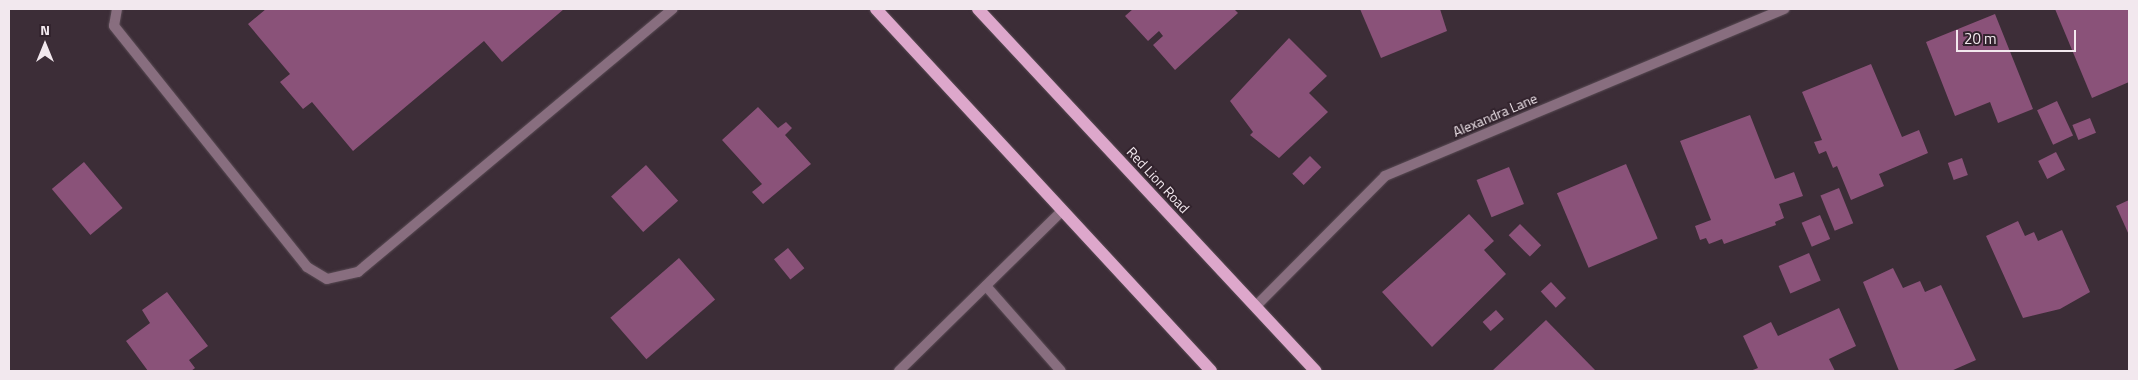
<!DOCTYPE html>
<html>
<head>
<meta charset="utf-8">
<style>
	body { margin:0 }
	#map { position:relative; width:2138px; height:380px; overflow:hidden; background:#3c2d37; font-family:"Titillium Web",sans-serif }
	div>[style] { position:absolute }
	.building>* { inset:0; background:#8a5279; transform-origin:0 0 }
	.roads { filter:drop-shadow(0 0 1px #594b54) drop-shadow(0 0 1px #594b54) }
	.lane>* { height:10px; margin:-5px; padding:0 5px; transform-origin:5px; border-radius:5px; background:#886e7f }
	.street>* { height:10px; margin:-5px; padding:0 5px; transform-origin:5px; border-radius:5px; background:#886e7f }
	.primary>* { height:12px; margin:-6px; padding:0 6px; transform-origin:6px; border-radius:6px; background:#dda7cb }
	span { translate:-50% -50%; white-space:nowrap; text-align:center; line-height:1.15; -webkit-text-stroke:4px #32232d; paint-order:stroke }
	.street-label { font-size:14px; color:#f2e8ee }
	.frame { position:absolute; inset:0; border:10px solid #f2e8ee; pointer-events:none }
	.north { position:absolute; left:20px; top:20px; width:50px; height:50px; -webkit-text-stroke:4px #32232d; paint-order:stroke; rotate:0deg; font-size:14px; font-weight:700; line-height:20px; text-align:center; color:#f2e8ee }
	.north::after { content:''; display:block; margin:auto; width:18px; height:22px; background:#f2e8ee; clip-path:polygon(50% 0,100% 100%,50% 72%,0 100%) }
	.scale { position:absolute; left:1956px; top:30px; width:120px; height:22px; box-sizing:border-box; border:2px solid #f2e8ee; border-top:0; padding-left:6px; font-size:15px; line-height:18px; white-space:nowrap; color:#f2e8ee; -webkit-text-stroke:4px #32232d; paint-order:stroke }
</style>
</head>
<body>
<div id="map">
	<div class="building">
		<div style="clip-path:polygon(266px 9px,564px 9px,502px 62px,484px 41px,353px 151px,312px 102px,303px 109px,280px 82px,290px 74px,248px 24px)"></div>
		<div style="clip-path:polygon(1133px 9px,1234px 9px,1238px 13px,1175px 70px,1153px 45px,1163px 36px,1159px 31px,1148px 41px,1125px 16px)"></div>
		<div style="clip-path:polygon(1360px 9px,1440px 9px,1447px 31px,1381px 58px)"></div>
		<div style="clip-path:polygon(2055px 9px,2129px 9px,2129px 82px,2092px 98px)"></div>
		<div style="clip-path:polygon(1995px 14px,2033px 109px,1998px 123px,1990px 102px,1955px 116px,1926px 42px)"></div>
		<div style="clip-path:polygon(1289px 38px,1327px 76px,1309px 93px,1328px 112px,1279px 158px,1250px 135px,1253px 132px,1230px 101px)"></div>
		<div style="clip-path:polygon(1871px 64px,1902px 137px,1919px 130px,1928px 153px,1879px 174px,1884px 186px,1851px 200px,1837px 166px,1833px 168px,1826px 151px,1819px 154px,1814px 142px,1822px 140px,1802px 92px)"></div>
		<div style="left:2057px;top:101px;width:38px;height:22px;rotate:65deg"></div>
		<div style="clip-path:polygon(758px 107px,778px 128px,786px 122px,792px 128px,785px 135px,811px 164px,763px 204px,752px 192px,762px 184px,722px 140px)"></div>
		<div style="clip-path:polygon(1750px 115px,1775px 179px,1794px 172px,1803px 196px,1779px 204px,1784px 218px,1775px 222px,1776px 225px,1724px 244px,1722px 239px,1709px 244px,1706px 238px,1700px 240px,1695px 226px,1711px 220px,1680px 141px)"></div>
		<div style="left:2090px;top:118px;width:16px;height:19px;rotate:68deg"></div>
		<div style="left:2056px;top:152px;width:20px;height:20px;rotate:63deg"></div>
		<div style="left:1310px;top:156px;width:16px;height:25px;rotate:45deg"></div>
		<div style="left:1962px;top:158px;width:18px;height:15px;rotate:71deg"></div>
		<div style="left:84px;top:162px;width:60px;height:42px;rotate:50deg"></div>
		<div style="left:1626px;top:164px;width:81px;height:75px;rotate:67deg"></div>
		<div style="left:646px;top:165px;width:48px;height:47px;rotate:48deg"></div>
		<div style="left:1509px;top:167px;width:40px;height:35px;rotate:68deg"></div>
		<div style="left:1839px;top:188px;width:38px;height:20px;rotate:68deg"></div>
		<div style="clip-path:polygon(2129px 200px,2129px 235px,2116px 206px)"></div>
		<div style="clip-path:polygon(1469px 214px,1494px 241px,1484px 250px,1506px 274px,1432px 347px,1382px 292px)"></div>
		<div style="left:1820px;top:215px;width:26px;height:20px;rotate:67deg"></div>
		<div style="clip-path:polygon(2018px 221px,2025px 236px,2034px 232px,2038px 241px,2062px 230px,2090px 292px,2060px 309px,2023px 318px,1986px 236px)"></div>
		<div style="left:1520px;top:224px;width:30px;height:16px;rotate:45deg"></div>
		<div style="left:788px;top:248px;width:26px;height:18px;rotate:51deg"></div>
		<div style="left:1809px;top:253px;width:30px;height:33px;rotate:67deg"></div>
		<div style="left:679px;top:258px;width:55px;height:91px;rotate:49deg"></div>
		<div style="clip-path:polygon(1893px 268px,1903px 288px,1920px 281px,1925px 292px,1941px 285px,1976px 360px,1951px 371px,1899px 371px,1863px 282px)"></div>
		<div style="left:1551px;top:282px;width:22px;height:14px;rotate:47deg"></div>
		<div style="clip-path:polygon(167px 292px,208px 346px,189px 360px,195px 368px,191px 371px,148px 371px,126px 341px,150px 323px,142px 310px)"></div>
		<div style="clip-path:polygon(1839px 308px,1856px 346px,1829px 359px,1835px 371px,1750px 371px,1758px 368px,1743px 336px,1771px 322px,1778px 336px)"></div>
		<div style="left:1496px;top:310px;width:12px;height:18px;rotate:48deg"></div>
		<div style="clip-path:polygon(1546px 320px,1596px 371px,1492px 371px)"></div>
	</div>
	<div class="roads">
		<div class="lane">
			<div style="left:117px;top:9px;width:17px;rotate:100deg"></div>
			<div style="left:114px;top:26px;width:309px;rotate:51.3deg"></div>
			<div style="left:307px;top:267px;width:23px;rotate:31deg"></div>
			<div style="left:327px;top:279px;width:32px;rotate:-13deg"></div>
			<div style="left:358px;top:272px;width:410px;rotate:-39.9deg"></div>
			<div style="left:986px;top:286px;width:113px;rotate:48.6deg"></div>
			<div style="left:899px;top:371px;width:228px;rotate:-44.5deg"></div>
		</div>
		<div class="street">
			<div style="left:1256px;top:306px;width:183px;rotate:-45.2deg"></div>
			<div style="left:1385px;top:176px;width:433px;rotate:-22.7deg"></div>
		</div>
		<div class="primary">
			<div style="left:876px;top:9px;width:493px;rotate:47.2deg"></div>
			<div style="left:978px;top:9px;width:495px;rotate:47deg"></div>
		</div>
	</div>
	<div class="street-label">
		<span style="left:1495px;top:115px;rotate:-23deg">Alexandra Lane</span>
		<span style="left:1158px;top:180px;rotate:47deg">Red Lion Road</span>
	</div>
	<div class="frame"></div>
	<div class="north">N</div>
	<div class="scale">20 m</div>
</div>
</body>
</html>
